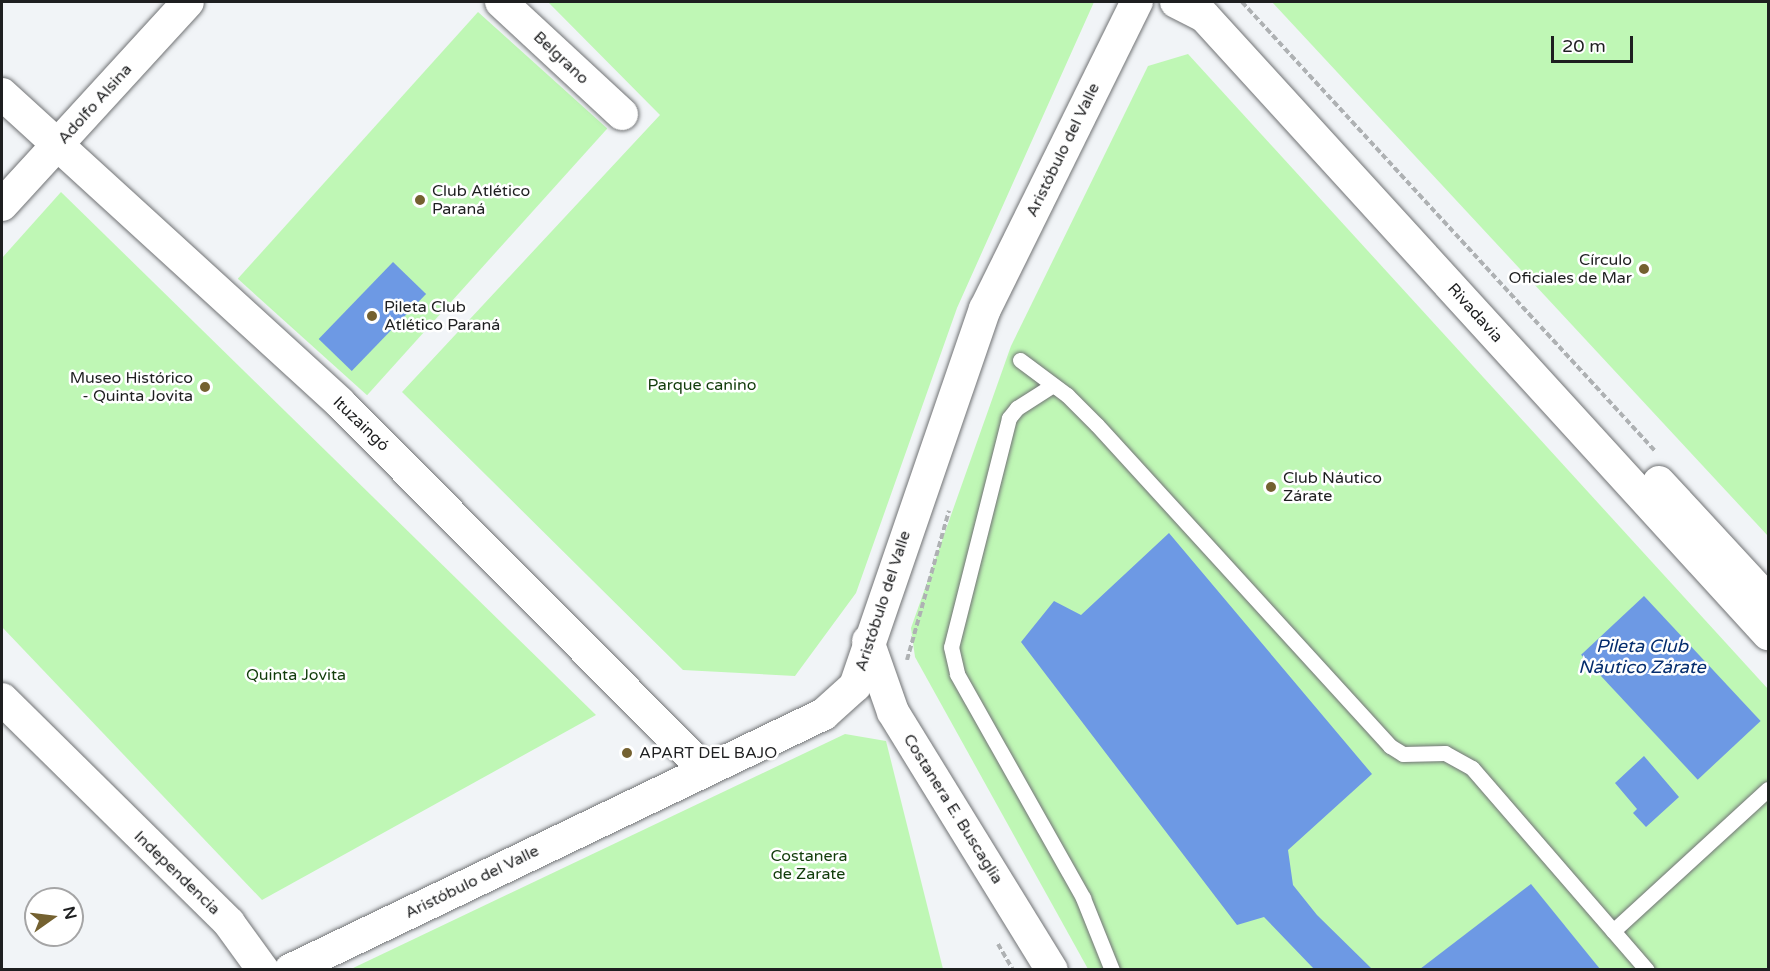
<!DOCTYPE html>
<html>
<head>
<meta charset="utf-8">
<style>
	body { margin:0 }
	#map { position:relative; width:1770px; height:971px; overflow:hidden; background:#f1f4f7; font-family:"Varela Round",sans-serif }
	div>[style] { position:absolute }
	.green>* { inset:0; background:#bff7b5; transform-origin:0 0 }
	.water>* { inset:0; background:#6d99e4; transform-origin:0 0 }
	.path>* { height:4px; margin-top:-2px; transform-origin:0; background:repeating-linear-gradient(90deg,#aeb1b3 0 6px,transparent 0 9px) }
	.roads { filter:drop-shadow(0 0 2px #717375) drop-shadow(0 0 2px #717375) }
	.lane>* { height:15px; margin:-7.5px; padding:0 7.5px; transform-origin:7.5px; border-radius:7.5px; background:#fff }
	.street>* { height:32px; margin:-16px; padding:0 16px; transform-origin:16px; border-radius:16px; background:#fff }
	.dots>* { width:16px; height:16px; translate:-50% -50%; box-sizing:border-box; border:3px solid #fff; border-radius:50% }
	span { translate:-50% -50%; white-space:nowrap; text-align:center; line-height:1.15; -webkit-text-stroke:5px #fff; paint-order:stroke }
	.street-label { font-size:16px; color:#1e1f20 }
	.poi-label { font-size:16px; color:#1e1f20 }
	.left { translate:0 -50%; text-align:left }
	.right { translate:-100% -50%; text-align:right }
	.park-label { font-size:16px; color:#113c0a }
	.water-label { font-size:18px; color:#052d6e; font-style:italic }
	.frame { position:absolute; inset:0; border:3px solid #1e1f20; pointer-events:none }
	.north { position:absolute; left:24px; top:887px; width:60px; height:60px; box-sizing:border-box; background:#fff; border:2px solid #a5a5a6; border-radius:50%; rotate:76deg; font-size:16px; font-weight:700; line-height:24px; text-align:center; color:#1e1f20 }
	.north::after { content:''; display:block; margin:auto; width:21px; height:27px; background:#746130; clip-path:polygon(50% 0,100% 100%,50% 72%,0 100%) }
	.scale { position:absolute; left:1551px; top:36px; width:82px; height:27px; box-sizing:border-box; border:3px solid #1e1f20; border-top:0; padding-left:8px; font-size:18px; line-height:21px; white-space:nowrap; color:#1e1f20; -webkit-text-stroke:4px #fff; paint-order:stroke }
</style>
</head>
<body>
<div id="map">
	<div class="green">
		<div style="clip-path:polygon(548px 2px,1094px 2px,957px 308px,856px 593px,795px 676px,683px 670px,402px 392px,660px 115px)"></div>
		<div style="clip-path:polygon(1272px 2px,1768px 2px,1768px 536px)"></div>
		<div style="left:478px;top:12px;width:174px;height:359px;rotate:42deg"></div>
		<div style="clip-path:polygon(1188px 54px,1768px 689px,1768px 969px,1088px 969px,915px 657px,911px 628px,1011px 346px,1148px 66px)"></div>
		<div style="clip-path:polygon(61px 192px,596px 715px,262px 900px,2px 627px,2px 258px)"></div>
		<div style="clip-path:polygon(845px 734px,886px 741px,943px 969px,351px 969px)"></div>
	</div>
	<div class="water">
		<div style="left:393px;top:262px;width:46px;height:107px;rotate:44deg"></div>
		<div style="clip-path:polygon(1169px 533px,1372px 774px,1288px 850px,1293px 885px,1317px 915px,1372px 969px,1314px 969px,1264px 917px,1237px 925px,1021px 642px,1054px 601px,1081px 615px)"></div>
		<div style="left:1644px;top:596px;width:171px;height:86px;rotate:47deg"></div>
		<div style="clip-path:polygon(1644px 756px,1679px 797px,1646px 827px,1633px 813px,1637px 809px,1615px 783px)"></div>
		<div style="clip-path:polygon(1531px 884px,1600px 969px,1420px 969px)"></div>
	</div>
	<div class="path">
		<div style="left:1242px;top:2px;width:611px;rotate:47.39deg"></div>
		<div style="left:907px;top:660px;width:155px;rotate:-74.3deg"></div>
		<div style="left:998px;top:944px;width:30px;rotate:60deg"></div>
	</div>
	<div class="roads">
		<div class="lane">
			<div style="left:1020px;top:360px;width:59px;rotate:36.7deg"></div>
			<div style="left:1067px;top:395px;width:42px;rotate:45deg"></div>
			<div style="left:1097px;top:425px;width:435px;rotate:47.6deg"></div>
			<div style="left:1390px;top:746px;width:15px;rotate:32deg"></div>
			<div style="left:1403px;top:754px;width:42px;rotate:-1.4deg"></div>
			<div style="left:1445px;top:753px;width:31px;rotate:29deg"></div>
			<div style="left:1472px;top:768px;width:267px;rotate:49.1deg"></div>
			<div style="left:1053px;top:385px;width:43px;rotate:147.4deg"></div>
			<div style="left:1017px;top:408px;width:13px;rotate:129deg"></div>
			<div style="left:1009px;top:418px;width:236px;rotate:104.2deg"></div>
			<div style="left:951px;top:647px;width:28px;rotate:77deg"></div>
			<div style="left:957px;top:674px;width:257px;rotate:60.6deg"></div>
			<div style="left:1083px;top:898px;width:78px;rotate:68.1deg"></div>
			<div style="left:1613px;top:931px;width:210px;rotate:-42.5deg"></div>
		</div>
		<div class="street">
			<div style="left:501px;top:2px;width:165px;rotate:42.8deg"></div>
			<div style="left:1176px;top:2px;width:31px;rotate:27deg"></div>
			<div style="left:1204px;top:16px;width:837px;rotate:47.62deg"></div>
			<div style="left:2px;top:94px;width:458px;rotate:42.4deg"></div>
			<div style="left:340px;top:403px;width:518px;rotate:45.16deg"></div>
			<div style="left:2px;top:205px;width:275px;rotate:-47.5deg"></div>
			<div style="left:1659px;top:482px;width:161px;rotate:47.3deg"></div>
			<div style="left:868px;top:641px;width:75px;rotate:70.6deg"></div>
			<div style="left:893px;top:712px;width:303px;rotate:58.4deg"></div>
			<div style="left:2px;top:699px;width:319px;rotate:44.6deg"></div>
			<div style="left:229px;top:923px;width:58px;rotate:54.1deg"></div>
			<div style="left:290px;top:970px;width:592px;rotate:-25.61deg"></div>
			<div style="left:824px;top:714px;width:42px;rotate:-42.1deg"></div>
			<div style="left:855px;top:686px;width:399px;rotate:-71deg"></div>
			<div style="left:985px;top:309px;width:343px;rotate:-63.7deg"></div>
		</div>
	</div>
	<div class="dots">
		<div style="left:420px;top:200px;background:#746130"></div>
		<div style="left:1644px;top:269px;background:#746130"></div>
		<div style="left:372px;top:316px;background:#746130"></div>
		<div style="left:205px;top:387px;background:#746130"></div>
		<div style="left:1271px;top:487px;background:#746130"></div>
		<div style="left:627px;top:753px;background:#746130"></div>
	</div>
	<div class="street-label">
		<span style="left:561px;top:58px;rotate:43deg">Belgrano</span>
		<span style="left:95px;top:104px;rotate:-48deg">Adolfo Alsina</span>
		<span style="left:1063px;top:150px;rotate:-64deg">Aristóbulo del Valle</span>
		<span style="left:1475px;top:313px;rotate:48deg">Rivadavia</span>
		<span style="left:361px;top:424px;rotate:44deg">Ituzaingó</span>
		<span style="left:883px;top:601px;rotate:-72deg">Aristóbulo del Valle</span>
		<span style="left:953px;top:809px;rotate:58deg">Costanera E. Buscaglia</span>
		<span style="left:177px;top:873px;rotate:44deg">Independencia</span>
		<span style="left:472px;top:882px;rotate:-26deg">Aristóbulo del Valle</span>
	</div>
	<div class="poi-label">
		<span class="left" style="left:432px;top:200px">Club Atlético<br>Paraná</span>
		<span class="right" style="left:1632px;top:269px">Círculo<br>Oficiales de Mar</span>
		<span class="left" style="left:384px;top:316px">Pileta Club<br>Atlético Paraná</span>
		<span class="right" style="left:193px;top:387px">Museo Histórico<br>- Quinta Jovita</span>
		<span class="left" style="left:1283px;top:487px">Club Náutico<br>Zárate</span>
		<span class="left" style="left:639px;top:753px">APART DEL BAJO</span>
	</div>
	<div class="park-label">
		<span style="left:702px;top:385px">Parque canino</span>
		<span style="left:296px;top:675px">Quinta Jovita</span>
		<span style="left:809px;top:865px">Costanera<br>de Zarate</span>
	</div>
	<div class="water-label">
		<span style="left:1642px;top:657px">Pileta Club<br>Náutico Zárate</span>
	</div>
	<div class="frame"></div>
	<div class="north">N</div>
	<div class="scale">20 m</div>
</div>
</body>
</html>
